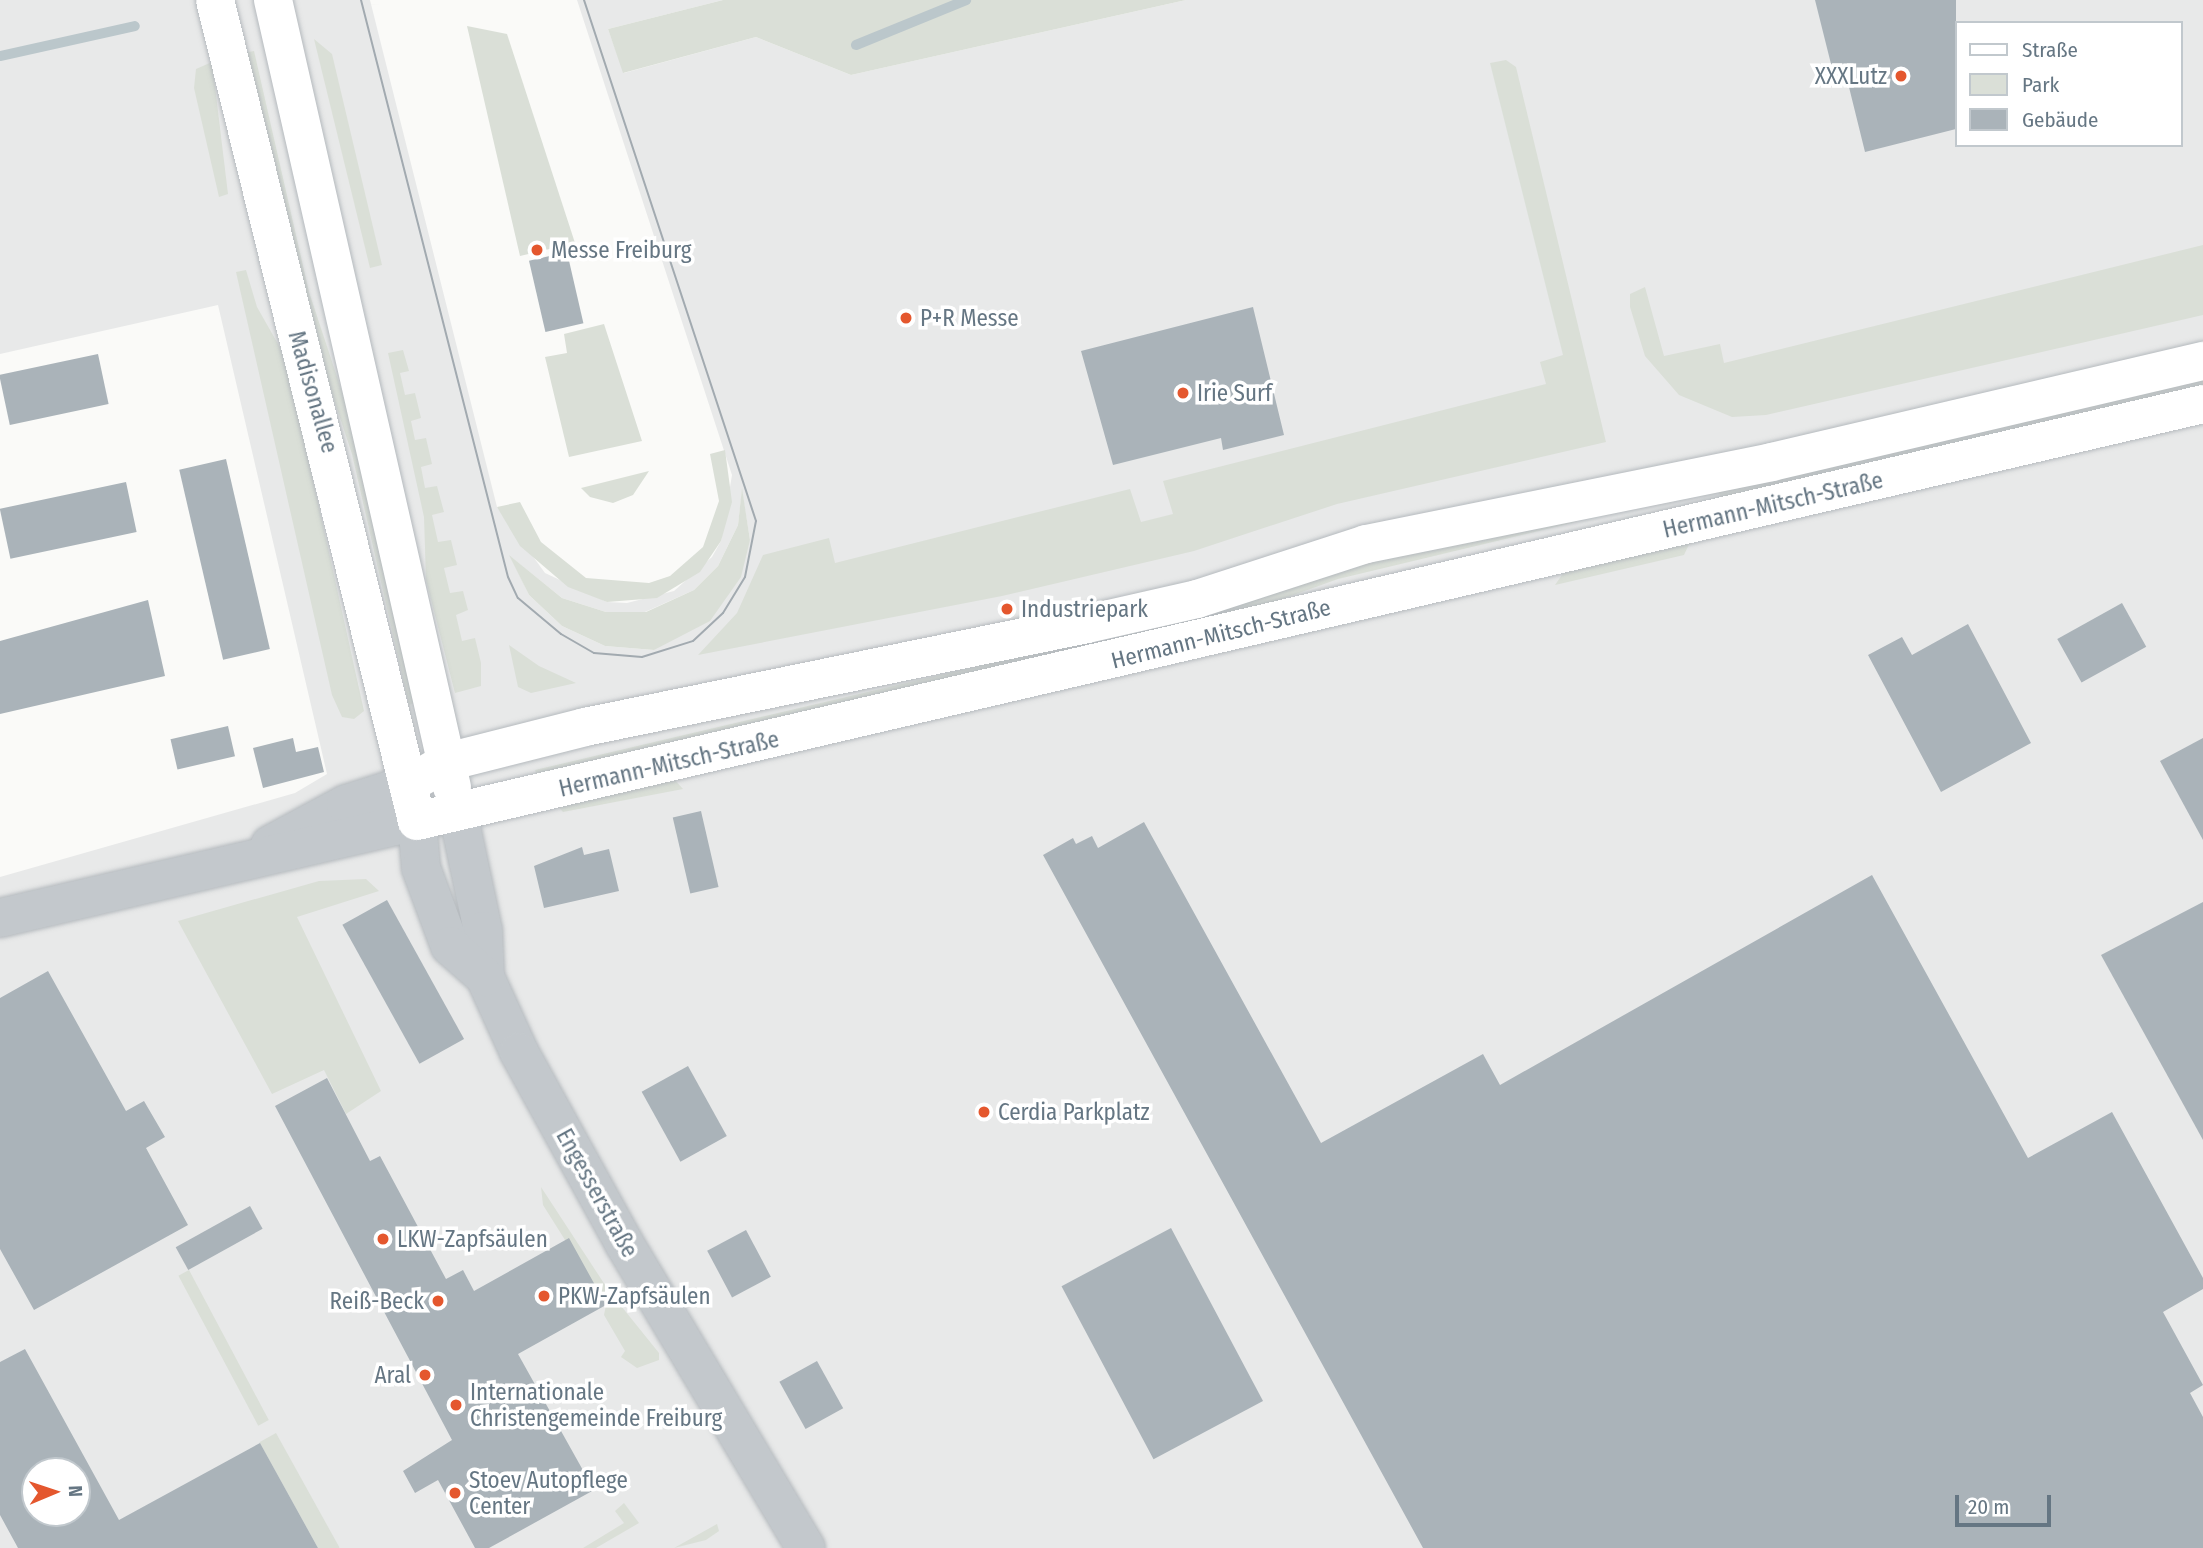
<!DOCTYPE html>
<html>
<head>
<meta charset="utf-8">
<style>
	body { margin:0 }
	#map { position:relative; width:2203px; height:1548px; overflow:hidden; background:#fafaf8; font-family:"Fira Sans Condensed",sans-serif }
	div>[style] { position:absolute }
	.built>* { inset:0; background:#e8e9e9 }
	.green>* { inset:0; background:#dadfd7; transform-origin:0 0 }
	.stream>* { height:10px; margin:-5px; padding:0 5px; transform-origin:5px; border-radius:5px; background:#bbc7cb }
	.building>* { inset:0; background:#aab3b9; transform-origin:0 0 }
	.roads { filter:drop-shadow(0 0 2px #b5babe) drop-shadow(0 0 2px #b5babe) }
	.minor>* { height:38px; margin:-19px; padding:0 19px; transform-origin:19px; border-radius:19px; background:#c3c8cc }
	.major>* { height:38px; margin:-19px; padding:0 19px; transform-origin:19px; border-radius:19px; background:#fff }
	.tram>* { height:2px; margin:-1px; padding:0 1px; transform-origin:1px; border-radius:1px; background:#a2aab0 }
	.dots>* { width:19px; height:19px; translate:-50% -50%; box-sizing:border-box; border:4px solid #fff; border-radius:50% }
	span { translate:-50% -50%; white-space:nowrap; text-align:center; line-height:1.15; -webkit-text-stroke:7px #fff; paint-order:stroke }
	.poi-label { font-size:23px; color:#657683 }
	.right { translate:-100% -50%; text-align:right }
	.left { translate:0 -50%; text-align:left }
	.street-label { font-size:23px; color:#657683 }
	.legend { position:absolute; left:1955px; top:21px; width:228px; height:126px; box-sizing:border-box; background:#fff; border:2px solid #c1c8cd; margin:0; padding:9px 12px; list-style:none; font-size:21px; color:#657683 }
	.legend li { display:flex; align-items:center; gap:14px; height:35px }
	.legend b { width:35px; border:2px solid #c1c8cd }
	.north { position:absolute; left:21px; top:1457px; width:70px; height:70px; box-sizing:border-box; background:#fff; border:2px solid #c1c8cd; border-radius:50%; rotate:88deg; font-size:19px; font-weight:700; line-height:28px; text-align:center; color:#657683 }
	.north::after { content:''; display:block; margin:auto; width:24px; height:32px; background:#e4572e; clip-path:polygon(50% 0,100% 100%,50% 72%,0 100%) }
	.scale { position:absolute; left:1955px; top:1495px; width:96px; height:32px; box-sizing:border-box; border:4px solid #657683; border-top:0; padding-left:9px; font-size:21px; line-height:24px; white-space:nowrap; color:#657683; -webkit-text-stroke:5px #fff; paint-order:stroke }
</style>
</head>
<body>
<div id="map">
	<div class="built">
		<div style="clip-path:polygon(evenodd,0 0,370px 0,497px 507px,545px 573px,607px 602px,627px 603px,674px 591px,712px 557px,721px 541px,732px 475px,577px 0,723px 0,608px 29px,624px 73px,756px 37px,851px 75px,1186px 0,2203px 0,2203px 1548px,0 1548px,0 877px,295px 793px,327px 774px,218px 305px,0 354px,0 0,1956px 23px,2180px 23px,2180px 145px,1956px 145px,1956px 23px,0 0,742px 491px,750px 540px,654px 650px,605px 646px,562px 626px,529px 595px,511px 557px,562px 598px,606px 612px,645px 612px,694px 590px,718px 566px,738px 525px,742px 491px,0 0,35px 1471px,77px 1471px,77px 1513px,35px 1513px,35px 1471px)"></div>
	</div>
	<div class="green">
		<div style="clip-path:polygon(723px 0,1186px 0,851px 75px,756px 37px,623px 73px,608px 29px)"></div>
		<div style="clip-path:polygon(467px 26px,507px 34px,575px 243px,520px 256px)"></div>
		<div style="clip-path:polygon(314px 39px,332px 54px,382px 265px,370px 268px)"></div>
		<div style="clip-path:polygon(254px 51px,309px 292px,348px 410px,417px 702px,409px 705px,352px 454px,310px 327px,243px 53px)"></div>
		<div style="clip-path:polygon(1506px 60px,1516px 67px,1606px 442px,1337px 504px,1194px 551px,1002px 596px,698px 655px,737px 613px,763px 555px,829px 538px,835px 563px,1130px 489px,1141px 522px,1173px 514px,1163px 481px,1546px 384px,1540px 362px,1563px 355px,1490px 63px)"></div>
		<div style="clip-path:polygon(212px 62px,228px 194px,219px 197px,194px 88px,196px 69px)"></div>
		<div style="clip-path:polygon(2203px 245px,2203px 315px,1766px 415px,1732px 417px,1679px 395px,1645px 356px,1630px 307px,1630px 294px,1645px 287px,1664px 356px,1720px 344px,1724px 363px)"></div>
		<div style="clip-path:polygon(246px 270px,257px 307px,286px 358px,364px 711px,354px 719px,342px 717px,332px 695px,236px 272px)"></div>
		<div style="clip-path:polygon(604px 324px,642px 441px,569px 457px,545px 357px,567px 353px,564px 334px)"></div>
		<div style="clip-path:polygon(403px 350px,409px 371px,400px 373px,405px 395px,415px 393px,421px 418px,411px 421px,415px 440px,426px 438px,432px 464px,421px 467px,425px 488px,437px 486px,444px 512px,432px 515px,438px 542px,451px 540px,457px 565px,444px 568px,450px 593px,463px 591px,468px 610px,456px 615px,462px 641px,475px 638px,481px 663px,481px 686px,455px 693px,426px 580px,424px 517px,388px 353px)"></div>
		<div style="clip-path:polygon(2203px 378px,2203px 386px,1721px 500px,1718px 487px)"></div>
		<div style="clip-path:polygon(725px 450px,732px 502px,721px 541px,700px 572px,657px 598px,607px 602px,568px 587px,520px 546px,497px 507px,520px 502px,541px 542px,586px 578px,649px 583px,670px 576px,703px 547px,719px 501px,710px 454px)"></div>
		<div style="clip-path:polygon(649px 471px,633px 495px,613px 503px,590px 497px,581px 488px)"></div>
		<div style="clip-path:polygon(742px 488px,750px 540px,741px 577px,710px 621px,654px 650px,605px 646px,562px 626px,529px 595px,509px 555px,562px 598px,606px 612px,646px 612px,694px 590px,718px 566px,738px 525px)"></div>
		<div style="clip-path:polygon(1574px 513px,1576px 522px,1338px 579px,1274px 602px,538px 779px,535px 770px,1107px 636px,1334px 569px)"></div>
		<div style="clip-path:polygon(1691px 540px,1684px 555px,1555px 585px,1566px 569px)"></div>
		<div style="clip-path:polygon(509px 645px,539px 666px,576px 683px,531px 693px,518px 687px)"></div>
		<div style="clip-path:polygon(674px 779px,683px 789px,563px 812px,558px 806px)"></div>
		<div style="clip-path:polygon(366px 879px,379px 891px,297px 917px,381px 1091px,346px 1114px,324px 1070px,272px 1094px,178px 921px,319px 881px)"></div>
		<div style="clip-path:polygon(541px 1187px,609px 1291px,659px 1353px,659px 1360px,637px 1368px,621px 1357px,625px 1351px,604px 1315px,606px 1305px,543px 1205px)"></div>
		<div style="left:189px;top:1270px;width:170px;height:12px;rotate:62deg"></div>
		<div style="left:276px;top:1433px;width:131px;height:19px;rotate:61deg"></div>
		<div style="clip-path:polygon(624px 1503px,639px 1523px,596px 1548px,583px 1548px,624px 1523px,615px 1511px)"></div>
		<div style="clip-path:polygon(717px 1524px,719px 1531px,706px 1540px,674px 1548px)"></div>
	</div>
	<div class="stream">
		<div style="left:856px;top:45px;width:119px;rotate:-22.2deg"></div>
		<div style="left:0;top:56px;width:138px;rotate:-12.5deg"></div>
	</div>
	<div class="building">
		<div style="clip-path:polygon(1815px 0,1956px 0,1956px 129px,1865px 152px,1846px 75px,1833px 72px)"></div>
		<div style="left:567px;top:252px;width:73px;height:39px;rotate:77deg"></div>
		<div style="clip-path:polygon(1253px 307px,1284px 435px,1223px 450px,1221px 438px,1113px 465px,1081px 351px)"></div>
		<div style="left:98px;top:354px;width:51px;height:101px;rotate:78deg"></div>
		<div style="left:226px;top:459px;width:195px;height:48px;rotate:77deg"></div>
		<div style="left:126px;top:482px;width:51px;height:129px;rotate:78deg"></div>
		<div style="clip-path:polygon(148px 600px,165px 676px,0 714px,0 641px)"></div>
		<div style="left:2122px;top:603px;width:50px;height:74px;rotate:61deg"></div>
		<div style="clip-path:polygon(1968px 624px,2031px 743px,1941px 792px,1868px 655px,1902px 637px,1912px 655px)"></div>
		<div style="left:228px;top:726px;width:31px;height:59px;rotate:77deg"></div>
		<div style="clip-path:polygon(293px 738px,296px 752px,318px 747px,324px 772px,263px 788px,253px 748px)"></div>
		<div style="clip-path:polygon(2203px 738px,2203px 840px,2160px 761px)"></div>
		<div style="left:701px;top:811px;width:78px;height:29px;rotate:77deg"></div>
		<div style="clip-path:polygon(1144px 822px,1321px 1143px,1483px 1054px,1500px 1085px,1872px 875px,2028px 1158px,2112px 1112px,2203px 1278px,2203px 1289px,2163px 1312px,2203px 1385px,2190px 1393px,2203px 1417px,2203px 1548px,1423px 1548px,1043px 855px,1073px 838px,1076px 844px,1092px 836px,1098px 848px)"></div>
		<div style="clip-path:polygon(582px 847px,584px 855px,609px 849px,619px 891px,544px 908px,534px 866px)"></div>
		<div style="left:387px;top:900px;width:159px;height:51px;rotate:61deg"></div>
		<div style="clip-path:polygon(2203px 902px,2203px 1140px,2101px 955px)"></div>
		<div style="clip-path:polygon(48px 971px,126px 1111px,144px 1101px,165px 1137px,146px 1148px,188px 1225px,34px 1310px,0 1249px,0 998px)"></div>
		<div style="left:688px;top:1066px;width:80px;height:53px;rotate:61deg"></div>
		<div style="clip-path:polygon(327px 1078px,370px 1161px,380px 1156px,446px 1279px,463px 1270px,474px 1291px,569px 1238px,606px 1305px,518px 1354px,594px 1490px,489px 1548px,475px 1548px,438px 1480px,415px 1493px,403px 1471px,452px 1440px,275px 1106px)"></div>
		<div style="left:250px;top:1206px;width:26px;height:85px;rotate:61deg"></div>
		<div style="left:1171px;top:1228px;width:196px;height:124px;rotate:62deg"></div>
		<div style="left:746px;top:1230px;width:53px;height:44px;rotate:62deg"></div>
		<div style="clip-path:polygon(evenodd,25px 1349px,119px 1520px,260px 1443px,318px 1548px,18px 1548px,0 1515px,0 1362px,25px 1349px,35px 1471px,77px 1471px,77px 1513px,35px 1513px,35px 1471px)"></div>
		<div style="left:817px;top:1361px;width:54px;height:43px;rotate:61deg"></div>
	</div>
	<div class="roads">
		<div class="minor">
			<div style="left:458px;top:813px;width:121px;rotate:78deg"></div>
			<div style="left:483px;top:931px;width:46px;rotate:87.5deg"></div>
			<div style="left:485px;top:977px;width:82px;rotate:65.6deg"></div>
			<div style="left:519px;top:1052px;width:218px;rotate:61.2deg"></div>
			<div style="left:624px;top:1243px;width:355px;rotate:59.2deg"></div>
			<div style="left:270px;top:845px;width:86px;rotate:-28.3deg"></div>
			<div style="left:346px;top:804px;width:66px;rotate:-17.6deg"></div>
			<div style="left:0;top:918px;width:428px;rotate:-13.1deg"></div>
			<div style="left:417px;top:821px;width:47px;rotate:85.1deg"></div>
			<div style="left:421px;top:868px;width:83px;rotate:69.6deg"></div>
			<div style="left:450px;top:946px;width:47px;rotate:41.5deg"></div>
		</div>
		<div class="major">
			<div style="left:215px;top:0;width:845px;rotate:76.18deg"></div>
			<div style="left:417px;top:821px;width:1834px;rotate:-13.14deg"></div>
			<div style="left:273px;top:0;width:807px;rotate:77.19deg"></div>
			<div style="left:409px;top:784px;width:44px;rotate:-30.1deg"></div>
			<div style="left:447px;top:762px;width:142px;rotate:-14.2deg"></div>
			<div style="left:585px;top:727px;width:512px;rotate:-11.59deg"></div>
			<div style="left:1087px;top:624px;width:113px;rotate:-12.8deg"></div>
			<div style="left:1197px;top:599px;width:178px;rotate:-18deg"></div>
			<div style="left:1366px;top:544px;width:414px;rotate:-11.4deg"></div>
			<div style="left:1772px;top:462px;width:443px;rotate:-13.2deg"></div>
		</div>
	</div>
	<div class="tram">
		<div style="left:361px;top:0;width:595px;rotate:75.71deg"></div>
		<div style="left:508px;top:577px;width:23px;rotate:65deg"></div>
		<div style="left:518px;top:598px;width:56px;rotate:39.9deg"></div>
		<div style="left:561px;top:634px;width:38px;rotate:30deg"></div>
		<div style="left:594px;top:653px;width:48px;rotate:4.8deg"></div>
		<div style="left:642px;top:657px;width:53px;rotate:-17.4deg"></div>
		<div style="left:693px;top:641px;width:41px;rotate:-43deg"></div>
		<div style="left:723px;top:613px;width:42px;rotate:-58.6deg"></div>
		<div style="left:745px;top:577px;width:57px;rotate:-78.9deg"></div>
		<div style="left:756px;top:521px;width:549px;rotate:-108.27deg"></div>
	</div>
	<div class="dots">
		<div style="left:1901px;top:76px;background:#e4572e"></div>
		<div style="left:537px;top:250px;background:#e4572e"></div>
		<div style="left:906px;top:318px;background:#e4572e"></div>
		<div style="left:1183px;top:393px;background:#e4572e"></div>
		<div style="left:1007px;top:609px;background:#e4572e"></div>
		<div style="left:984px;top:1112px;background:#e4572e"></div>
		<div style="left:383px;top:1239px;background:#e4572e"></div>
		<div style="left:544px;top:1296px;background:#e4572e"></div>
		<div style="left:438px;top:1301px;background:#e4572e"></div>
		<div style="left:425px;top:1375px;background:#e4572e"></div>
		<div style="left:456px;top:1405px;background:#e4572e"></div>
		<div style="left:455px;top:1493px;background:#e4572e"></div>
	</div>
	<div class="poi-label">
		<span class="right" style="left:1887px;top:76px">XXXLutz</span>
		<span class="left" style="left:551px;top:250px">Messe Freiburg</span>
		<span class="left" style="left:920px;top:318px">P+R Messe</span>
		<span class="left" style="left:1197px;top:393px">Irie Surf</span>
		<span class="left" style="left:1021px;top:609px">Industriepark</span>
		<span class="left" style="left:998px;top:1112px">Cerdia Parkplatz</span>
		<span class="left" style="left:397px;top:1239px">LKW-Zapfsäulen</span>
		<span class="left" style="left:558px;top:1296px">PKW-Zapfsäulen</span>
		<span class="right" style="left:424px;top:1301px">Reiß-Beck</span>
		<span class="right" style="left:411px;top:1375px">Aral</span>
		<span class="left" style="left:470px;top:1405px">Internationale<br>Christengemeinde Freiburg</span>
		<span class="left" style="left:469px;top:1493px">Stoev Autopflege<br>Center</span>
	</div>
	<div class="street-label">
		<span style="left:313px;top:392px;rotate:74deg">Madisonallee</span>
		<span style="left:1773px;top:505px;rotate:-13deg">Hermann-Mitsch-Straße</span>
		<span style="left:1221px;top:634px;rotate:-14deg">Hermann-Mitsch-Straße</span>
		<span style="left:669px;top:764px;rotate:-13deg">Hermann-Mitsch-Straße</span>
		<span style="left:597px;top:1193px;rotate:61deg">Engesserstraße</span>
	</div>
	<ul class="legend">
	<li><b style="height:9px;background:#fff"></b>Straße</li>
	<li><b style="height:19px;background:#dadfd7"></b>Park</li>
	<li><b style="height:19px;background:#aab3b9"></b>Gebäude</li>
	</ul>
	<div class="north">N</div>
	<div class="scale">20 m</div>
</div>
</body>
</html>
